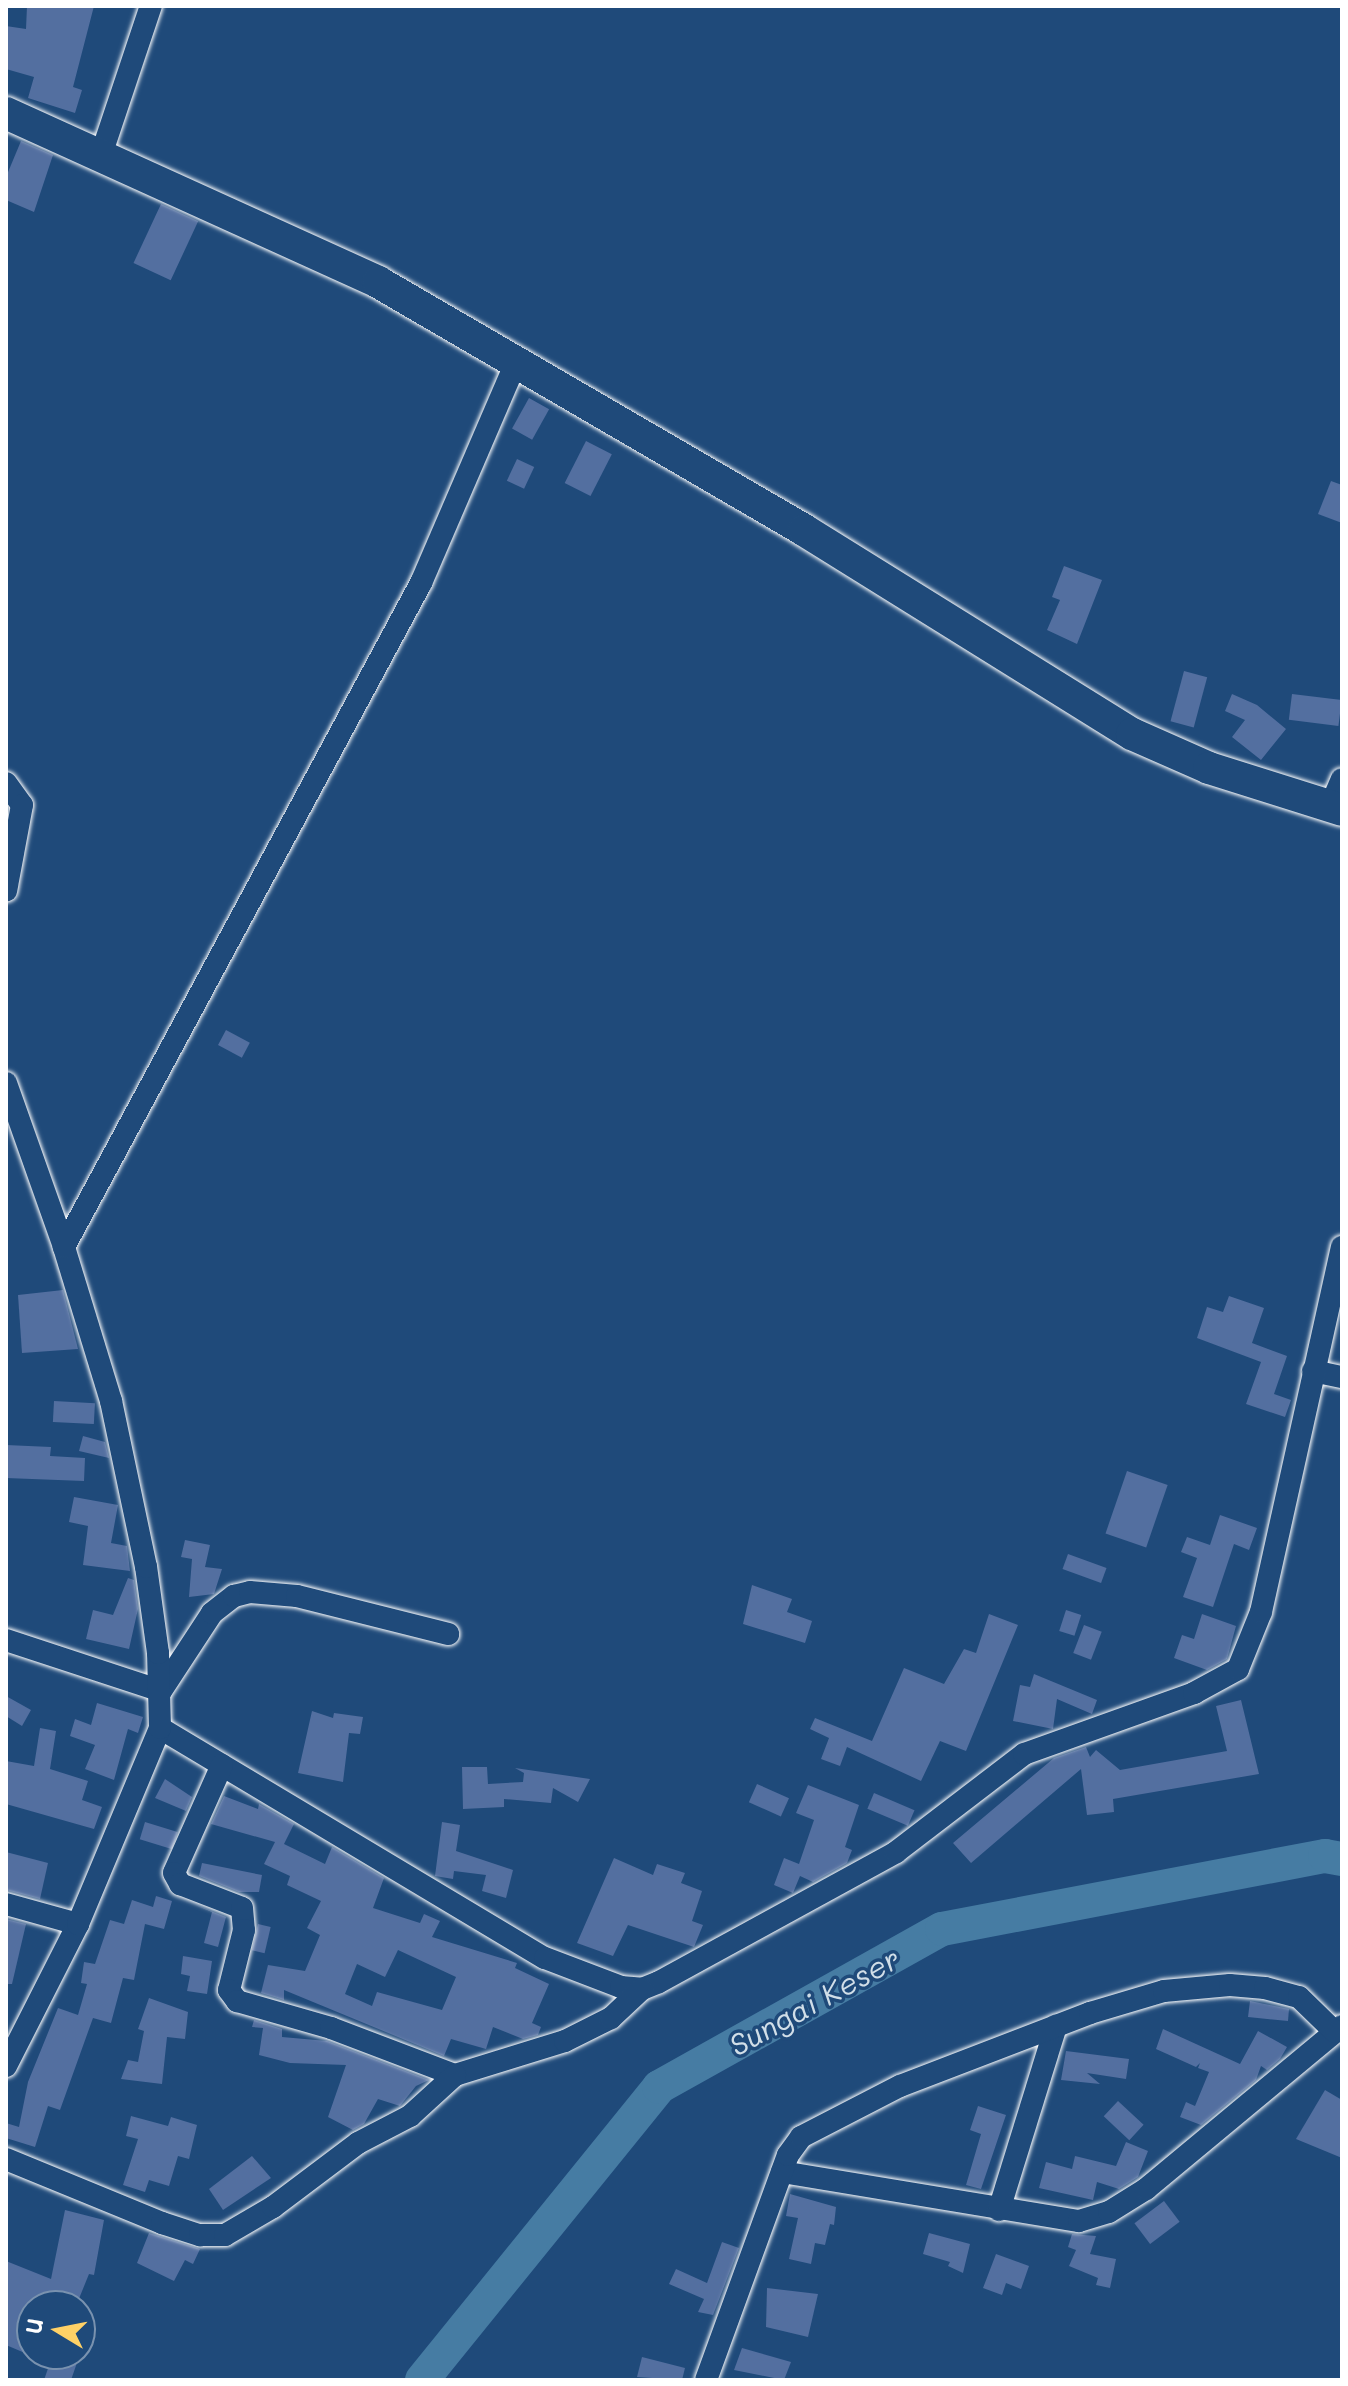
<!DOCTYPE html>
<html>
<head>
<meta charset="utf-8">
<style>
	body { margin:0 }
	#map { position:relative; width:1348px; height:2386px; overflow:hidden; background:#1f4a7a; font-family:Mali,sans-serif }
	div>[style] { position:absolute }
	.river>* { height:34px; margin:-17px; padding:0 17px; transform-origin:17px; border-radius:17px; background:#467ca3 }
	.building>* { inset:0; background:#536fa0; transform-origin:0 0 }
	.roads { filter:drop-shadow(0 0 2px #fff) drop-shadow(0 0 2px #fff) }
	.street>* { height:22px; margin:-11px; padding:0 11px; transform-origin:11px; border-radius:11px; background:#1f4a7a }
	.secondary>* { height:32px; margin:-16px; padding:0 16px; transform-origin:16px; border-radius:16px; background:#1f4a7a }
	span { translate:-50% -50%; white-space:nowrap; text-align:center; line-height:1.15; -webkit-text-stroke:7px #1f4a7a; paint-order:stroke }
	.water-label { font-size:30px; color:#d1dee8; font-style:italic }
	.frame { position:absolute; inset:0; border:8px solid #fff; pointer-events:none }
	.north { position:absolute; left:16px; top:2290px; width:80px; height:80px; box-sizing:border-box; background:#1f4a7a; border:2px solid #7992af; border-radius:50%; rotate:280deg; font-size:22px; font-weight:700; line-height:32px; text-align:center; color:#fff }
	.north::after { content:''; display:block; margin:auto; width:28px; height:36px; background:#ffd166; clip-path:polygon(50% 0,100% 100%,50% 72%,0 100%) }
</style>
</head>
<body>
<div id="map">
	<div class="river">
		<div style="left:422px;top:2380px;width:377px;rotate:-51deg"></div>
		<div style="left:659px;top:2087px;width:324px;rotate:-29.2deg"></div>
		<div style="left:942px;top:1929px;width:390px;rotate:-10.8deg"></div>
		<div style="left:1325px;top:1856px;width:17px;rotate:10deg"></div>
	</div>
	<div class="building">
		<div style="clip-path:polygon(27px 6px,94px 6px,73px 87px,82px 90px,75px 113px,28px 98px,34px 77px,6px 69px,6px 26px,26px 29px)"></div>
		<div style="clip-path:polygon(21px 141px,53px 155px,34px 212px,6px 200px,6px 177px)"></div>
		<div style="left:161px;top:204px;width:41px;height:65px;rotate:25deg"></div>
		<div style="left:529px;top:398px;width:23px;height:35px;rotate:29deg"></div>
		<div style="left:586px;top:441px;width:29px;height:47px;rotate:27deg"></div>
		<div style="left:517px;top:459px;width:19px;height:24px;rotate:25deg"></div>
		<div style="clip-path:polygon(1331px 481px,1342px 485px,1342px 523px,1318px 514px)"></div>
		<div style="clip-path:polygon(1064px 566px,1102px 580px,1077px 644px,1047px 630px,1060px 600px,1052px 597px)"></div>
		<div style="left:1184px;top:671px;width:24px;height:52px;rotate:15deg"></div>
		<div style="clip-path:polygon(1232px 694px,1257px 705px,1286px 729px,1261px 760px,1232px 737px,1245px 720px,1225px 711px)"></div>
		<div style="left:1292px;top:694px;width:50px;height:26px;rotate:7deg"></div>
		<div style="left:226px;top:1030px;width:27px;height:17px;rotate:28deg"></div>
		<div style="clip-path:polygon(63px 1290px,78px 1349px,22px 1353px,18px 1295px)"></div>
		<div style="clip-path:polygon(1229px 1296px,1264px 1308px,1252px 1343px,1287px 1356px,1274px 1394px,1291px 1400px,1285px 1417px,1246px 1404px,1261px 1362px,1197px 1338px,1207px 1307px,1223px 1312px)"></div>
		<div style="left:54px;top:1401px;width:41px;height:21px;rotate:3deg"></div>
		<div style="clip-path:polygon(83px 1436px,105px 1442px,109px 1458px,79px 1451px)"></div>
		<div style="clip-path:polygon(6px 1445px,51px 1447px,50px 1456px,85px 1458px,84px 1481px,6px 1478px)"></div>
		<div style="left:1127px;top:1471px;width:43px;height:66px;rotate:19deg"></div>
		<div style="clip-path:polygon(74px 1497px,118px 1505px,111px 1543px,127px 1546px,130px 1571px,83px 1565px,88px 1526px,69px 1522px)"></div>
		<div style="clip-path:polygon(1220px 1515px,1257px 1528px,1249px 1550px,1234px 1544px,1213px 1607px,1183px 1597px,1197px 1558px,1181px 1552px,1187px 1537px,1210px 1545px)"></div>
		<div style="clip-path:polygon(185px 1540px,210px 1545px,205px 1567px,222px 1569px,214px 1594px,189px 1597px,192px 1559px,181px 1557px)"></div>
		<div style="left:1068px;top:1554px;width:41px;height:16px;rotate:20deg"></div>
		<div style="clip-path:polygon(128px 1578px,134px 1580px,138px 1609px,129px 1649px,86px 1639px,93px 1610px,113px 1615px)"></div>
		<div style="clip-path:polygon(752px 1585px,792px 1599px,787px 1612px,812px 1621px,805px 1643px,743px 1624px)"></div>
		<div style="left:1066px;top:1610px;width:16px;height:22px;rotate:18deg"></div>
		<div style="clip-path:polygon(989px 1614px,1018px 1625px,966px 1751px,940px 1741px,921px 1781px,847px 1747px,840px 1766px,821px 1759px,829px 1738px,810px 1729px,815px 1718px,872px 1741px,904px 1668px,944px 1684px,964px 1649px,976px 1653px)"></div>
		<div style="clip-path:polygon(1202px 1614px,1236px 1626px,1227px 1659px,1207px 1670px,1174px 1658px,1182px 1635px,1194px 1639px)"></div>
		<div style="left:1084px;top:1625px;width:19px;height:30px;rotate:21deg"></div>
		<div style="clip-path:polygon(1034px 1674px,1097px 1700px,1092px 1714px,1057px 1699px,1053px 1729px,1013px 1721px,1020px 1685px,1030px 1687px)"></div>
		<div style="clip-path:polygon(6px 1696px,31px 1710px,22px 1726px,6px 1716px)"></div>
		<div style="clip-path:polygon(1241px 1700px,1259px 1774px,1113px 1799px,1114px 1812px,1087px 1815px,1081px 1769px,971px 1863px,953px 1843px,1054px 1758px,1086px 1747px,1090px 1757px,1096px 1750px,1120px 1770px,1227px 1751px,1216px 1706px)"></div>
		<div style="clip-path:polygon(97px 1703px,143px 1717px,138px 1733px,128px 1729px,114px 1780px,85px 1769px,95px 1745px,70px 1736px,75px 1719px,91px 1725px)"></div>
		<div style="clip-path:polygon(312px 1711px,333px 1718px,334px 1713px,363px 1717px,360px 1734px,349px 1733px,343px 1782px,298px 1773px)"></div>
		<div style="clip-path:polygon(40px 1728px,56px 1731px,50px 1769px,88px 1781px,82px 1800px,102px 1807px,94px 1829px,6px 1804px,6px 1761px,34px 1766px)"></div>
		<div style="clip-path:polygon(462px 1767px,487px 1767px,488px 1784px,523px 1782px,524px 1773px,515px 1768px,590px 1779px,578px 1802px,553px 1788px,551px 1803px,504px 1799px,504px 1807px,463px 1809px)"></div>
		<div style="clip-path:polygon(165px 1779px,192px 1797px,186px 1811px,155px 1798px)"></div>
		<div style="left:757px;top:1784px;width:35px;height:20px;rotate:24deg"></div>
		<div style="clip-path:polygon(808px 1785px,859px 1805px,845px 1847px,852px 1850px,847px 1863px,813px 1882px,800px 1876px,793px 1893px,774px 1885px,784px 1858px,799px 1864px,814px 1820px,796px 1813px)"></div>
		<div style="left:874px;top:1793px;width:44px;height:17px;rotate:23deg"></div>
		<div style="clip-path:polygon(evenodd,224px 1796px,258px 1809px,259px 1804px,294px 1824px,284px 1844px,325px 1864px,332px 1847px,384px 1878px,373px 1908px,420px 1923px,424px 1914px,440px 1921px,432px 1937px,517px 1963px,515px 1968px,549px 1984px,532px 2023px,541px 2027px,538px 2035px,523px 2039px,493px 2027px,486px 2049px,451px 2039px,444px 2056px,284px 1990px,284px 2000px,261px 1993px,268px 1965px,305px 1971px,320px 1935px,307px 1928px,321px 1901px,287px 1885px,290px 1876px,264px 1864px,275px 1842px,211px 1824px,224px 1796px,398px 1950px,456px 1977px,442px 2010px,377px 1992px,372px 2006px,345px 1994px,357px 1964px,385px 1977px,398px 1950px)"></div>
		<div style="left:145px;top:1822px;width:34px;height:18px;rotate:17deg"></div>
		<div style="clip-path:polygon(442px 1822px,460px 1825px,456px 1851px,513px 1870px,506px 1898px,482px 1891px,486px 1875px,454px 1871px,453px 1879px,435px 1876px)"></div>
		<div style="clip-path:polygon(6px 1852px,48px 1863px,40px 1899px,6px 1890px)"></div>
		<div style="clip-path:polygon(614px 1858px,653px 1875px,657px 1864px,685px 1873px,681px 1883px,702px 1891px,692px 1921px,703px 1925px,694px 1947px,628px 1925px,613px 1956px,577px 1943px)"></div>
		<div style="clip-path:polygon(202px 1863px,262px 1875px,259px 1892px,239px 1892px,199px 1876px)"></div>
		<div style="clip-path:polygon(156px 1896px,172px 1901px,164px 1929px,145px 1924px,134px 1980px,123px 1978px,111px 2023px,93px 2018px,60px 2110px,48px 2106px,35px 2147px,6px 2138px,6px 2123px,19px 2127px,28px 2082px,58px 2008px,78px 2015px,87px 1984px,81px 1983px,84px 1962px,95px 1964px,110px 1920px,124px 1924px,132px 1900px,153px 1907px)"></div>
		<div style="clip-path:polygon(193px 1904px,226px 1917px,218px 1947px,204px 1943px,212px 1912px)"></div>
		<div style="clip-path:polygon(6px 1919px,26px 1924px,12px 1984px,6px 1984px)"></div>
		<div style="left:258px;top:1924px;width:13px;height:27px;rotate:13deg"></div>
		<div style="clip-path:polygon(183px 1956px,212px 1961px,207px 1994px,187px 1991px,190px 1976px,181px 1974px)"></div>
		<div style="clip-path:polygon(149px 1998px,188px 2012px,185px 2039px,167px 2037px,162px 2084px,121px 2079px,128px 2060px,138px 2062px,144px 2031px,138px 2029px)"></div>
		<div style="clip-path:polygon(1250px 2001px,1289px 2009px,1288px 2021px,1248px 2017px)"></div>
		<div style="clip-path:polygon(254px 2020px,282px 2029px,282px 2037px,327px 2041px,429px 2080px,416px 2086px,400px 2106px,378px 2099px,364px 2124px,353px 2130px,328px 2117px,346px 2065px,290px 2063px,259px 2055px,263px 2028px,252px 2027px)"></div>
		<div style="clip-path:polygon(1163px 2029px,1240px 2064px,1258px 2031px,1287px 2047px,1280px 2059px,1267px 2070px,1261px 2066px,1256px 2080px,1201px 2125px,1180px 2117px,1186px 2102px,1195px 2106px,1209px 2072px,1198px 2068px,1200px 2063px,1196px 2067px,1156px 2049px)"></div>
		<div style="clip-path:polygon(1066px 2051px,1129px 2059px,1126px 2079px,1087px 2073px,1100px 2084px,1061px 2080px)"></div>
		<div style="clip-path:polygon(1325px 2090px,1342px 2100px,1342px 2158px,1296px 2139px)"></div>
		<div style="left:1118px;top:2101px;width:35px;height:21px;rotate:43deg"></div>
		<div style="clip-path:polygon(978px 2106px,1006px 2115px,981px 2189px,966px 2185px,981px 2134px,970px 2130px)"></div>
		<div style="clip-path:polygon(131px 2116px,168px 2126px,171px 2117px,197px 2125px,189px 2159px,178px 2156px,169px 2186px,149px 2180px,145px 2192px,123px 2185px,138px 2139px,126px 2136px)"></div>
		<div style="clip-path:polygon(1126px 2142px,1148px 2151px,1138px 2177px,1119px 2189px,1097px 2182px,1093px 2200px,1039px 2188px,1046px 2162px,1072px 2169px,1075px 2156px,1116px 2166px)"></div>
		<div style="clip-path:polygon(252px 2156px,271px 2178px,223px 2210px,209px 2189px)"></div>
		<div style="clip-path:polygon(790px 2194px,836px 2207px,834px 2225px,830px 2224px,825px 2245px,815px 2243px,811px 2264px,789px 2259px,798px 2218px,786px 2216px)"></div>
		<div style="left:1164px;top:2201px;width:26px;height:37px;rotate:53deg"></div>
		<div style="clip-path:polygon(65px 2210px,104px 2220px,94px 2275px,89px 2274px,76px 2306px,58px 2299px,55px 2306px,32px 2306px,32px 2356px,6px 2345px,6px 2261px,51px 2279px)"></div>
		<div style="clip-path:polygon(149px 2233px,200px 2249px,193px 2264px,185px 2260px,174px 2281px,137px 2263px)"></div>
		<div style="clip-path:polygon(929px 2233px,970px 2244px,963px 2273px,948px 2266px,950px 2262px,923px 2254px)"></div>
		<div style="clip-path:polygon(1072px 2234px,1096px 2236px,1090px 2254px,1116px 2259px,1110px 2288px,1096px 2285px,1098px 2278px,1069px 2266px,1076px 2250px,1068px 2247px)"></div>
		<div style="clip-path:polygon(722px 2242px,739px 2248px,713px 2315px,698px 2312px,704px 2299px,669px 2284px,676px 2269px,707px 2283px)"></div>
		<div style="clip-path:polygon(996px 2254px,1029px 2266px,1021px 2289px,1006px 2283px,1002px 2295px,983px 2288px)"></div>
		<div style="clip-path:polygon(767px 2288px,818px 2294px,808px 2337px,766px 2327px)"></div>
		<div style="clip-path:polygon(742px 2348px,791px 2362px,784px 2380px,734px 2370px)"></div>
		<div style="clip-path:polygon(53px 2354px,79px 2357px,71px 2380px,44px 2380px)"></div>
		<div style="clip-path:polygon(642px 2357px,685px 2368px,682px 2380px,637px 2377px)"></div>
	</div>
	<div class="roads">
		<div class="street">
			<div style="left:100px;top:158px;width:160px;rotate:-71.5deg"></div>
			<div style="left:6px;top:783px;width:27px;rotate:54deg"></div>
			<div style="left:22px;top:805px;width:87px;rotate:100.5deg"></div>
			<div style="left:1330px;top:807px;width:30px;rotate:-67deg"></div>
			<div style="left:6px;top:1083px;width:174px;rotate:70.5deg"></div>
			<div style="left:1313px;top:1371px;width:30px;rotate:12deg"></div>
			<div style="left:6px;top:1640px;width:163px;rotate:18.2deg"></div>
			<div style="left:161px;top:1691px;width:93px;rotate:-56.8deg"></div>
			<div style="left:212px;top:1613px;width:28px;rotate:-38deg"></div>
			<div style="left:234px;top:1596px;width:16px;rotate:-14deg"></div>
			<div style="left:250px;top:1592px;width:47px;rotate:4.9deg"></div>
			<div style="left:297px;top:1596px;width:156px;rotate:14.1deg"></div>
			<div style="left:160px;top:1728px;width:448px;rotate:30.9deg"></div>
			<div style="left:545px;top:1958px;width:81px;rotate:20.9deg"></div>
			<div style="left:621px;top:1987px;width:21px;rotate:5deg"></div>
			<div style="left:642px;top:1989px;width:18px;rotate:-22deg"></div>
			<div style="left:659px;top:1982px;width:270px;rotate:-28.7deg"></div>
			<div style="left:896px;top:1852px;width:161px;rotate:-37.4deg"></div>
			<div style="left:1024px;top:1754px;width:181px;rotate:-19.7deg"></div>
			<div style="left:1194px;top:1693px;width:50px;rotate:-28.6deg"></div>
			<div style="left:1238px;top:1669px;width:61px;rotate:-68deg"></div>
			<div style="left:1261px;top:1612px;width:374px;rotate:-77.5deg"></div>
			<div style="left:222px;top:1765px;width:118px;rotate:114deg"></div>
			<div style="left:174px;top:1873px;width:13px;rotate:61deg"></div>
			<div style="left:180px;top:1884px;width:66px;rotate:21.2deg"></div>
			<div style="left:242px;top:1908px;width:22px;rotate:85deg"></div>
			<div style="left:244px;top:1930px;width:62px;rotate:104deg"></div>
			<div style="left:229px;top:1990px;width:14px;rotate:54deg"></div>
			<div style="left:237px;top:2001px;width:98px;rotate:16deg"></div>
			<div style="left:331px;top:2028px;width:133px;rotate:20.8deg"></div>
			<div style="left:455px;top:2075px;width:115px;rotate:-17.2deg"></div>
			<div style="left:565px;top:2041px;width:51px;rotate:-26.6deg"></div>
			<div style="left:611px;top:2018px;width:42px;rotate:-43.1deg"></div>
			<div style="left:6px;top:1904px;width:75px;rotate:15.5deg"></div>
			<div style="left:6px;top:2066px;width:159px;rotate:-63.1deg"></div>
			<div style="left:78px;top:1924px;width:212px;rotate:-67.3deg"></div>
			<div style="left:160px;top:1728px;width:75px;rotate:-91.5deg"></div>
			<div style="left:158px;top:1653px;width:87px;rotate:-97.9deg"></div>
			<div style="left:146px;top:1567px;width:170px;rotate:-101.9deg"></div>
			<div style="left:111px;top:1401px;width:161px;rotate:-107deg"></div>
			<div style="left:64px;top:1247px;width:754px;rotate:-61.74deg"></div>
			<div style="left:421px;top:583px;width:243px;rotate:-66.7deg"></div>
			<div style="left:6px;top:2159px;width:169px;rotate:22.3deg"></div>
			<div style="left:162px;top:2223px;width:40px;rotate:18deg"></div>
			<div style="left:200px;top:2235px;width:25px"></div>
			<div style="left:225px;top:2235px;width:56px;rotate:-30.3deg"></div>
			<div style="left:273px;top:2207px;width:106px;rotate:-37deg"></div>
			<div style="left:358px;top:2143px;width:59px;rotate:-27.4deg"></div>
			<div style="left:410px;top:2116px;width:61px;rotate:-42.3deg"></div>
			<div style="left:782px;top:2172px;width:301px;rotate:9.4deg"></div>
			<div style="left:1079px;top:2221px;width:31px;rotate:-17deg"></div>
			<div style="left:1109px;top:2212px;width:44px;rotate:-31.9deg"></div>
			<div style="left:1146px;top:2189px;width:255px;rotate:-39.7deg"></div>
			<div style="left:999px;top:2210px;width:193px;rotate:-72.8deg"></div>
			<div style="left:706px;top:2380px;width:239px;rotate:-70deg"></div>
			<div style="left:788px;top:2155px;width:22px;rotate:-54deg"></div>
			<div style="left:801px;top:2137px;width:111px;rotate:-27.3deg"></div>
			<div style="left:900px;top:2086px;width:204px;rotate:-21deg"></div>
			<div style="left:1090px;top:2013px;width:77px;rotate:-16.6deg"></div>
			<div style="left:1164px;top:1991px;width:66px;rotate:-5.2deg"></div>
			<div style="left:1230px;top:1985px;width:35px;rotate:5deg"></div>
			<div style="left:1265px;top:1988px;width:35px;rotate:15deg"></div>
			<div style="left:1299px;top:1997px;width:50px;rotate:44.2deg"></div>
		</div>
		<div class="secondary">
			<div style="left:6px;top:113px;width:409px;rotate:24.4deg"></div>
			<div style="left:378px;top:282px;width:493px;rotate:30.2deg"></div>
			<div style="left:804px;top:530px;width:386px;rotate:31.9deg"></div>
			<div style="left:1132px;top:734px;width:84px;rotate:23.8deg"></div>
			<div style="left:1209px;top:768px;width:139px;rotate:17.5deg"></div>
		</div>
	</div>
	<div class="water-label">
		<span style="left:814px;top:2001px;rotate:-29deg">Sungai Keser</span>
	</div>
	<div class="frame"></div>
	<div class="north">U</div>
</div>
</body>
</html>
